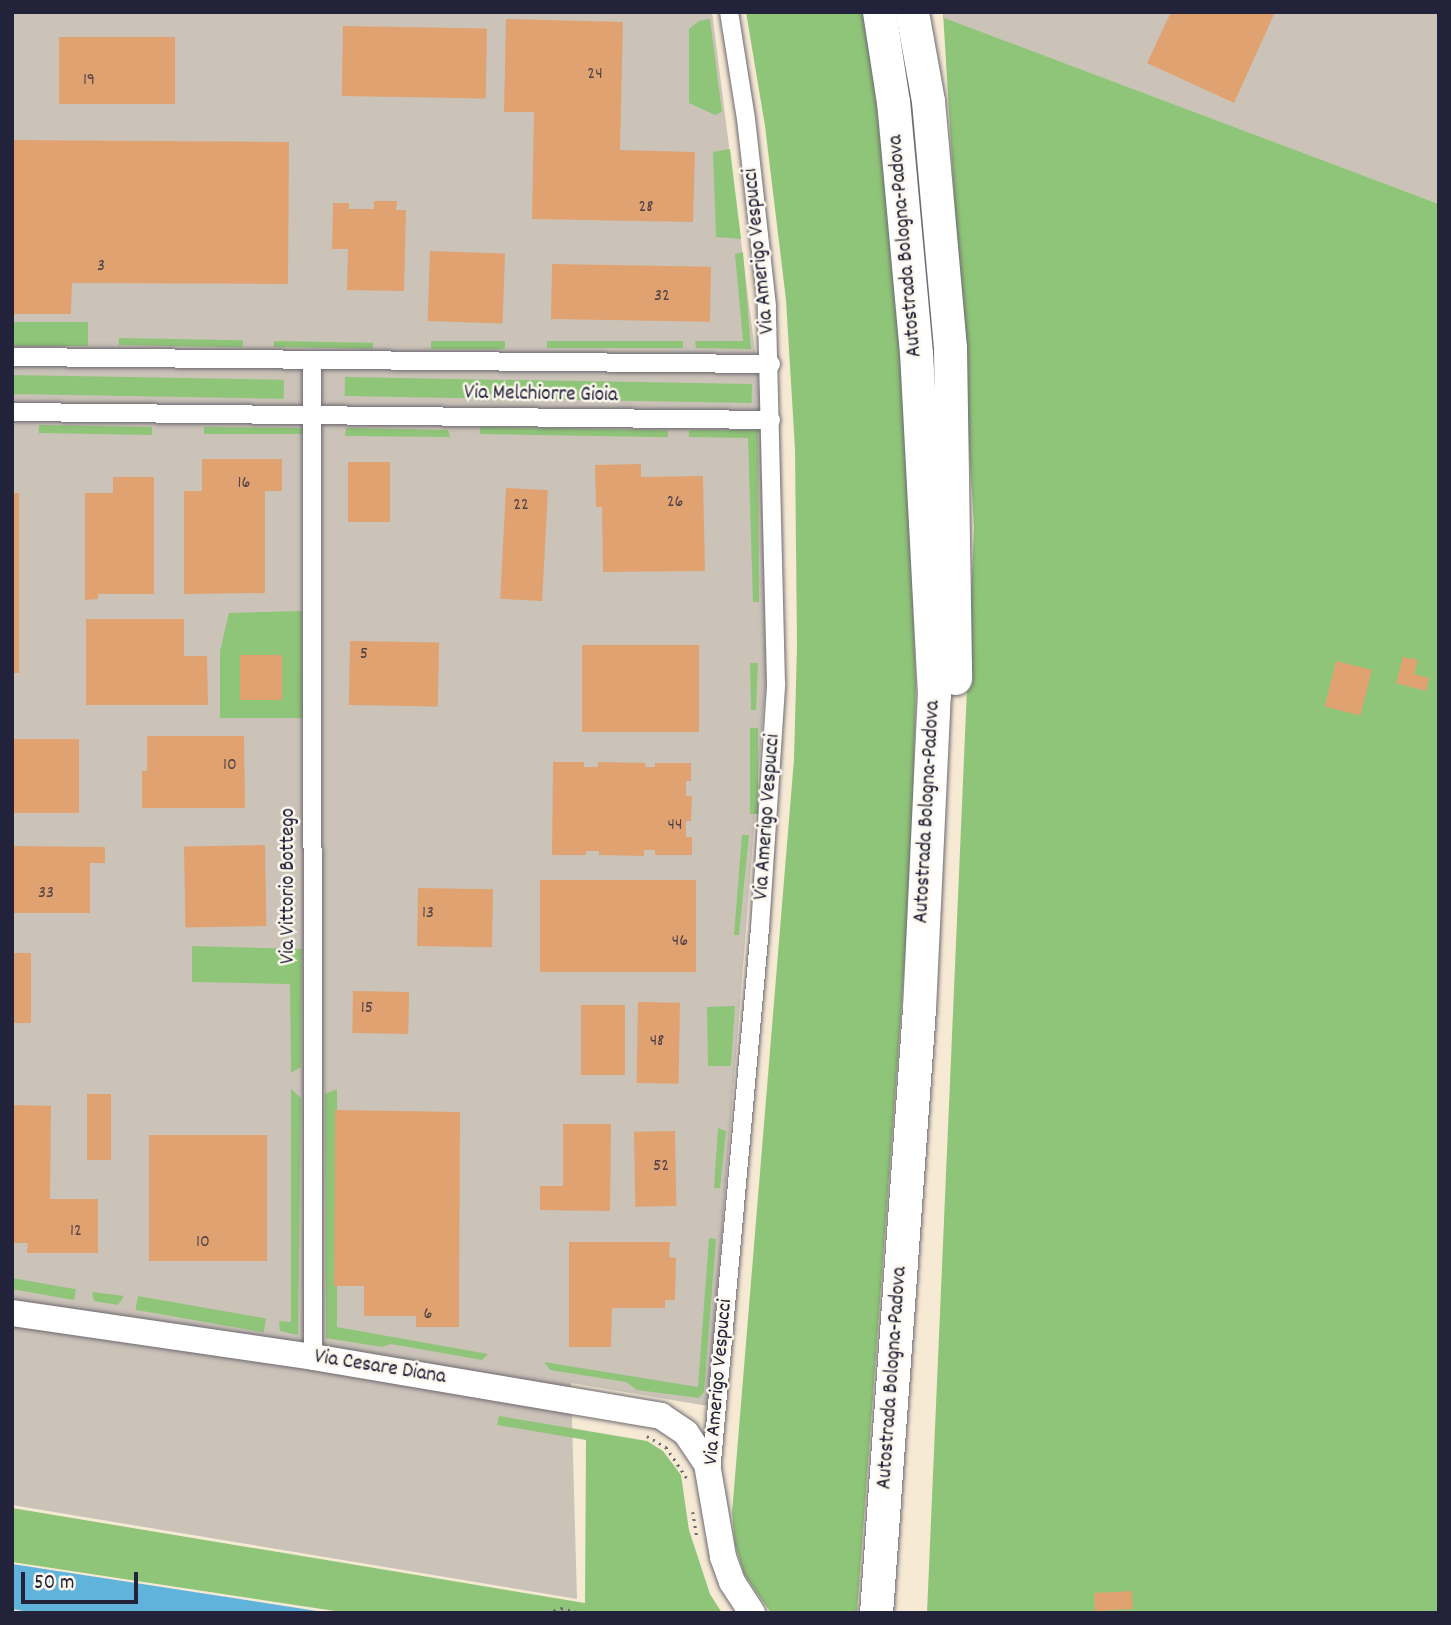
<!DOCTYPE html>
<html>
<head>
<meta charset="utf-8">
<style>
	body { margin:0 }
	#map { position:relative; width:1451px; height:1625px; overflow:hidden; background:#f7ead5; font-family:Dekko,sans-serif }
	div>[style] { position:absolute }
	.industrial>* { inset:0; background:#cbc3b8 }
	.green>* { inset:0; background:#8fc578; transform-origin:0 0 }
	.water>* { inset:0; background:#60b4dc }
	.building>* { inset:0; background:#e0a271; transform-origin:0 0 }
	.path>* { height:2.5px; margin-top:-1.25px; transform-origin:0; background:repeating-linear-gradient(90deg,#6d6871 0 2px,transparent 0 7px) }
	.roads { filter:drop-shadow(0 0 2px #6d6871) drop-shadow(0 0 2px #6d6871) }
	.street>* { height:18px; margin:-9px; padding:0 9px; transform-origin:9px; border-radius:9px; background:#fff }
	.secondary>* { height:26px; margin:-13px; padding:0 13px; transform-origin:13px; border-radius:13px; background:#fff }
	.highway>* { height:33px; margin:-16.5px; padding:0 16.5px; transform-origin:16.5px; border-radius:16.5px; background:#fff }
	span { translate:-50% -50%; white-space:nowrap; text-align:center; line-height:1.15; -webkit-text-stroke:5px #fbf7ec; paint-order:stroke }
	.number-label { font-size:18px; color:#524248 }
	.number-label span { -webkit-text-stroke-width:0 }
	.street-label { font-size:21px; color:#22223b }
	.frame { position:absolute; inset:0; border:14px solid #22223b; pointer-events:none }
	.scale { position:absolute; left:21px; top:1572px; width:117px; height:32px; box-sizing:border-box; border:4px solid #22223b; border-top:0; padding-left:9px; font-size:21px; line-height:24px; white-space:nowrap; color:#22223b; -webkit-text-stroke:5px #fbf7ec; paint-order:stroke }
</style>
</head>
<body>
<div id="map">
	<div class="industrial">
		<div style="clip-path:polygon(12px 12px,712px 12px,760px 391px,766px 678px,708px 1406px,571px 1383px,577px 1599px,12px 1505px)"></div>
		<div style="clip-path:polygon(943px 12px,1439px 12px,1439px 204px,943px 18px)"></div>
	</div>
	<div class="green">
		<div style="clip-path:polygon(746px 12px,866px 12px,895px 268px,909px 492px,916px 686px,911px 877px,857px 1613px,771px 1613px,744px 1574px,735px 1544px,732px 1513px,794px 759px,797px 645px,795px 449px,786px 300px,765px 126px)"></div>
		<div style="clip-path:polygon(943px 12px,944px 18px,1439px 204px,1439px 1613px,927px 1613px,974px 527px)"></div>
		<div style="clip-path:polygon(710px 19px,722px 112px,715px 115px,689px 103px,689px 29px,699px 21px)"></div>
		<div style="clip-path:polygon(730px 149px,741px 239px,716px 237px,713px 152px)"></div>
		<div style="clip-path:polygon(743px 252px,751px 349px,696px 348px,695px 341px,743px 341px,735px 254px)"></div>
		<div style="left:12px;top:322px;width:76px;height:24px"></div>
		<div style="left:119px;top:338px;width:124px;height:7px;rotate:1deg"></div>
		<div style="left:274px;top:341px;width:99px;height:6px;rotate:1deg"></div>
		<div style="left:431px;top:341px;width:74px;height:8px"></div>
		<div style="left:547px;top:341px;width:136px;height:7px"></div>
		<div style="left:12px;top:375px;width:272px;height:19px;rotate:1deg"></div>
		<div style="left:345px;top:377px;width:407px;height:19px;rotate:1deg"></div>
		<div style="left:39px;top:425px;width:113px;height:8px;rotate:1deg"></div>
		<div style="clip-path:polygon(204px 427px,305px 428px,305px 434px,204px 434px)"></div>
		<div style="left:480px;top:427px;width:188px;height:7px;rotate:1deg"></div>
		<div style="clip-path:polygon(346px 428px,448px 430px,450px 437px,345px 436px)"></div>
		<div style="clip-path:polygon(689px 430px,758px 430px,759px 602px,753px 602px,748px 438px,689px 437px)"></div>
		<div style="clip-path:polygon(302px 611px,303px 718px,220px 718px,220px 651px,229px 613px)"></div>
		<div style="clip-path:polygon(750px 663px,758px 663px,756px 710px,751px 710px)"></div>
		<div style="left:750px;top:728px;width:8px;height:86px"></div>
		<div style="clip-path:polygon(742px 835px,749px 835px,739px 935px,734px 935px)"></div>
		<div style="clip-path:polygon(192px 946px,302px 949px,301px 1067px,291px 1073px,290px 984px,192px 982px)"></div>
		<div style="clip-path:polygon(735px 1006px,731px 1066px,708px 1066px,707px 1007px)"></div>
		<div style="clip-path:polygon(291px 1089px,301px 1098px,298px 1335px,280px 1331px,279px 1321px,291px 1322px)"></div>
		<div style="clip-path:polygon(337px 1089px,337px 1327px,488px 1354px,482px 1360px,391px 1344px,382px 1347px,326px 1338px,325px 1094px)"></div>
		<div style="clip-path:polygon(718px 1128px,726px 1131px,720px 1188px,714px 1188px)"></div>
		<div style="clip-path:polygon(709px 1238px,716px 1239px,704px 1392px,699px 1398px,637px 1390px,626px 1382px,550px 1370px,544px 1362px,698px 1387px)"></div>
		<div style="left:12px;top:1278px;width:65px;height:11px;rotate:10deg"></div>
		<div style="clip-path:polygon(92px 1292px,124px 1296px,118px 1305px,94px 1301px)"></div>
		<div style="left:138px;top:1296px;width:130px;height:14px;rotate:10deg"></div>
		<div style="clip-path:polygon(499px 1416px,647px 1441px,663px 1451px,681px 1475px,689px 1530px,710px 1594px,722px 1613px,348px 1613px,12px 1562px,12px 1508px,585px 1603px,586px 1440px,497px 1425px)"></div>
	</div>
	<div class="water">
		<div style="clip-path:polygon(12px 1564px,317px 1611px,330px 1613px,36px 1613px,12px 1609px)"></div>
	</div>
	<div class="building">
		<div style="clip-path:polygon(1171px 12px,1275px 12px,1234px 103px,1147px 63px)"></div>
		<div style="clip-path:polygon(506px 19px,623px 22px,620px 150px,695px 152px,693px 222px,532px 219px,534px 112px,504px 112px)"></div>
		<div style="left:343px;top:26px;width:144px;height:70px;rotate:1deg"></div>
		<div style="left:59px;top:37px;width:116px;height:67px"></div>
		<div style="clip-path:polygon(12px 140px,289px 142px,288px 284px,72px 283px,71px 314px,12px 314px)"></div>
		<div style="clip-path:polygon(374px 201px,397px 201px,396px 210px,406px 210px,404px 291px,347px 290px,348px 249px,332px 249px,333px 203px,349px 203px,349px 209px,374px 209px)"></div>
		<div style="left:430px;top:251px;width:75px;height:70px;rotate:2deg"></div>
		<div style="left:552px;top:264px;width:159px;height:55px;rotate:1deg"></div>
		<div style="clip-path:polygon(202px 459px,282px 459px,282px 491px,265px 491px,265px 593px,184px 594px,184px 491px,202px 491px)"></div>
		<div style="left:348px;top:462px;width:42px;height:60px"></div>
		<div style="clip-path:polygon(641px 464px,641px 477px,703px 476px,705px 571px,603px 572px,602px 507px,596px 507px,595px 465px)"></div>
		<div style="clip-path:polygon(113px 477px,154px 477px,154px 594px,98px 594px,98px 599px,85px 600px,85px 493px,113px 493px)"></div>
		<div style="left:506px;top:488px;width:42px;height:111px;rotate:3deg"></div>
		<div style="left:12px;top:493px;width:7px;height:180px"></div>
		<div style="clip-path:polygon(86px 619px,184px 619px,184px 656px,207px 656px,208px 705px,86px 705px)"></div>
		<div style="left:350px;top:641px;width:89px;height:64px;rotate:1deg"></div>
		<div style="left:582px;top:645px;width:117px;height:87px"></div>
		<div style="left:282px;top:655px;width:45px;height:42px;rotate:90deg"></div>
		<div style="clip-path:polygon(1403px 657px,1418px 660px,1414px 674px,1429px 678px,1426px 691px,1396px 683px)"></div>
		<div style="left:1336px;top:661px;width:37px;height:47px;rotate:14deg"></div>
		<div style="clip-path:polygon(147px 736px,244px 736px,245px 808px,142px 808px,142px 771px,147px 771px)"></div>
		<div style="left:12px;top:739px;width:67px;height:74px"></div>
		<div style="clip-path:polygon(553px 762px,584px 762px,584px 767px,598px 767px,598px 762px,645px 763px,646px 767px,655px 767px,655px 763px,691px 763px,691px 781px,686px 781px,686px 796px,692px 796px,691px 821px,686px 821px,686px 837px,692px 837px,692px 855px,655px 855px,655px 850px,644px 850px,644px 856px,599px 855px,599px 851px,586px 851px,586px 855px,552px 855px)"></div>
		<div style="left:265px;top:845px;width:81px;height:81px;rotate:89deg"></div>
		<div style="clip-path:polygon(12px 846px,105px 847px,105px 863px,90px 863px,90px 913px,12px 913px)"></div>
		<div style="left:540px;top:880px;width:156px;height:92px"></div>
		<div style="left:418px;top:888px;width:75px;height:58px;rotate:1deg"></div>
		<div style="left:31px;top:953px;width:70px;height:19px;rotate:90deg"></div>
		<div style="left:353px;top:991px;width:56px;height:42px;rotate:1deg"></div>
		<div style="left:638px;top:1002px;width:42px;height:81px;rotate:1deg"></div>
		<div style="left:581px;top:1005px;width:44px;height:70px"></div>
		<div style="left:87px;top:1094px;width:24px;height:66px"></div>
		<div style="clip-path:polygon(12px 1105px,51px 1106px,50px 1199px,98px 1199px,98px 1253px,27px 1253px,28px 1243px,12px 1243px)"></div>
		<div style="clip-path:polygon(335px 1110px,460px 1112px,459px 1327px,416px 1327px,416px 1316px,364px 1316px,364px 1286px,334px 1286px)"></div>
		<div style="clip-path:polygon(563px 1124px,611px 1124px,610px 1211px,540px 1210px,540px 1186px,563px 1186px)"></div>
		<div style="left:675px;top:1131px;width:75px;height:41px;rotate:89deg"></div>
		<div style="left:149px;top:1135px;width:118px;height:126px"></div>
		<div style="clip-path:polygon(569px 1242px,670px 1242px,669px 1257px,676px 1258px,675px 1300px,665px 1300px,665px 1308px,612px 1308px,611px 1347px,569px 1347px)"></div>
		<div style="left:1132px;top:1591px;width:18px;height:38px;rotate:87deg"></div>
	</div>
	<div class="path">
		<div style="left:647px;top:1436px;width:22px;rotate:30deg"></div>
		<div style="left:666px;top:1447px;width:37px;rotate:56deg"></div>
		<div style="left:693px;top:1512px;width:24px;rotate:81deg"></div>
		<div style="left:547px;top:1613px;width:15px;rotate:-20deg"></div>
		<div style="left:561px;top:1608px;width:21px;rotate:14deg"></div>
	</div>
	<div class="roads">
		<div class="street">
			<div style="left:12px;top:357px;width:759px;rotate:0.53deg"></div>
			<div style="left:312px;top:360px;width:997px;rotate:89.94deg"></div>
			<div style="left:12px;top:412px;width:759px;rotate:0.6deg"></div>
			<div style="left:711px;top:1472px;width:546px;rotate:-84.85deg"></div>
			<div style="left:760px;top:928px;width:245px;rotate:-86.2deg"></div>
			<div style="left:776px;top:684px;width:378px;rotate:-91.4deg"></div>
			<div style="left:767px;top:306px;width:188px;rotate:-96.4deg"></div>
			<div style="left:746px;top:119px;width:108px;rotate:-99deg"></div>
		</div>
		<div class="secondary">
			<div style="left:12px;top:1313px;width:304px;rotate:8.3deg"></div>
			<div style="left:313px;top:1357px;width:353px;rotate:9.6deg"></div>
			<div style="left:661px;top:1416px;width:30px;rotate:34deg"></div>
			<div style="left:686px;top:1433px;width:37px;rotate:56deg"></div>
			<div style="left:707px;top:1464px;width:94px;rotate:80.2deg"></div>
			<div style="left:723px;top:1557px;width:27px;rotate:70deg"></div>
			<div style="left:732px;top:1582px;width:37px;rotate:57deg"></div>
		</div>
		<div class="highway">
			<div style="left:912px;top:12px;width:90px;rotate:79.8deg"></div>
			<div style="left:928px;top:101px;width:248px;rotate:84.9deg"></div>
			<div style="left:950px;top:348px;width:330px;rotate:89.1deg"></div>
			<div style="left:876px;top:1613px;width:606px;rotate:-85.93deg"></div>
			<div style="left:919px;top:1009px;width:314px;rotate:-87.3deg"></div>
			<div style="left:934px;top:695px;width:342px;rotate:-93deg"></div>
			<div style="left:916px;top:353px;width:252px;rotate:-95.2deg"></div>
			<div style="left:893px;top:102px;width:91px;rotate:-98.8deg"></div>
		</div>
	</div>
	<div class="number-label">
		<span style="left:595px;top:75px">24</span>
		<span style="left:89px;top:81px">19</span>
		<span style="left:646px;top:208px">28</span>
		<span style="left:101px;top:267px">3</span>
		<span style="left:662px;top:297px">32</span>
		<span style="left:244px;top:484px">16</span>
		<span style="left:675px;top:503px">26</span>
		<span style="left:521px;top:506px">22</span>
		<span style="left:364px;top:655px">5</span>
		<span style="left:230px;top:766px">10</span>
		<span style="left:675px;top:826px">44</span>
		<span style="left:46px;top:894px">33</span>
		<span style="left:428px;top:914px">13</span>
		<span style="left:680px;top:942px">46</span>
		<span style="left:367px;top:1009px">15</span>
		<span style="left:657px;top:1042px">48</span>
		<span style="left:661px;top:1167px">52</span>
		<span style="left:76px;top:1232px">12</span>
		<span style="left:203px;top:1243px">10</span>
		<span style="left:428px;top:1315px">6</span>
	</div>
	<div class="street-label">
		<span style="left:906px;top:246px;rotate:-95deg">Autostrada Bologna-Padova</span>
		<span style="left:760px;top:251px;rotate:-96deg">Via Amerigo Vespucci</span>
		<span style="left:541px;top:395px;rotate:1deg">Via Melchiorre Gioia</span>
		<span style="left:928px;top:812px;rotate:-87deg">Autostrada Bologna-Padova</span>
		<span style="left:768px;top:817px;rotate:-86deg">Via Amerigo Vespucci</span>
		<span style="left:289px;top:886px;rotate:-90deg">Via Vittorio Bottego</span>
		<span style="left:380px;top:1368px;rotate:9deg">Via Cesare Diana</span>
		<span style="left:893px;top:1378px;rotate:-86deg">Autostrada Bologna-Padova</span>
		<span style="left:719px;top:1382px;rotate:-85deg">Via Amerigo Vespucci</span>
	</div>
	<div class="frame"></div>
	<div class="scale">50 m</div>
</div>
</body>
</html>
